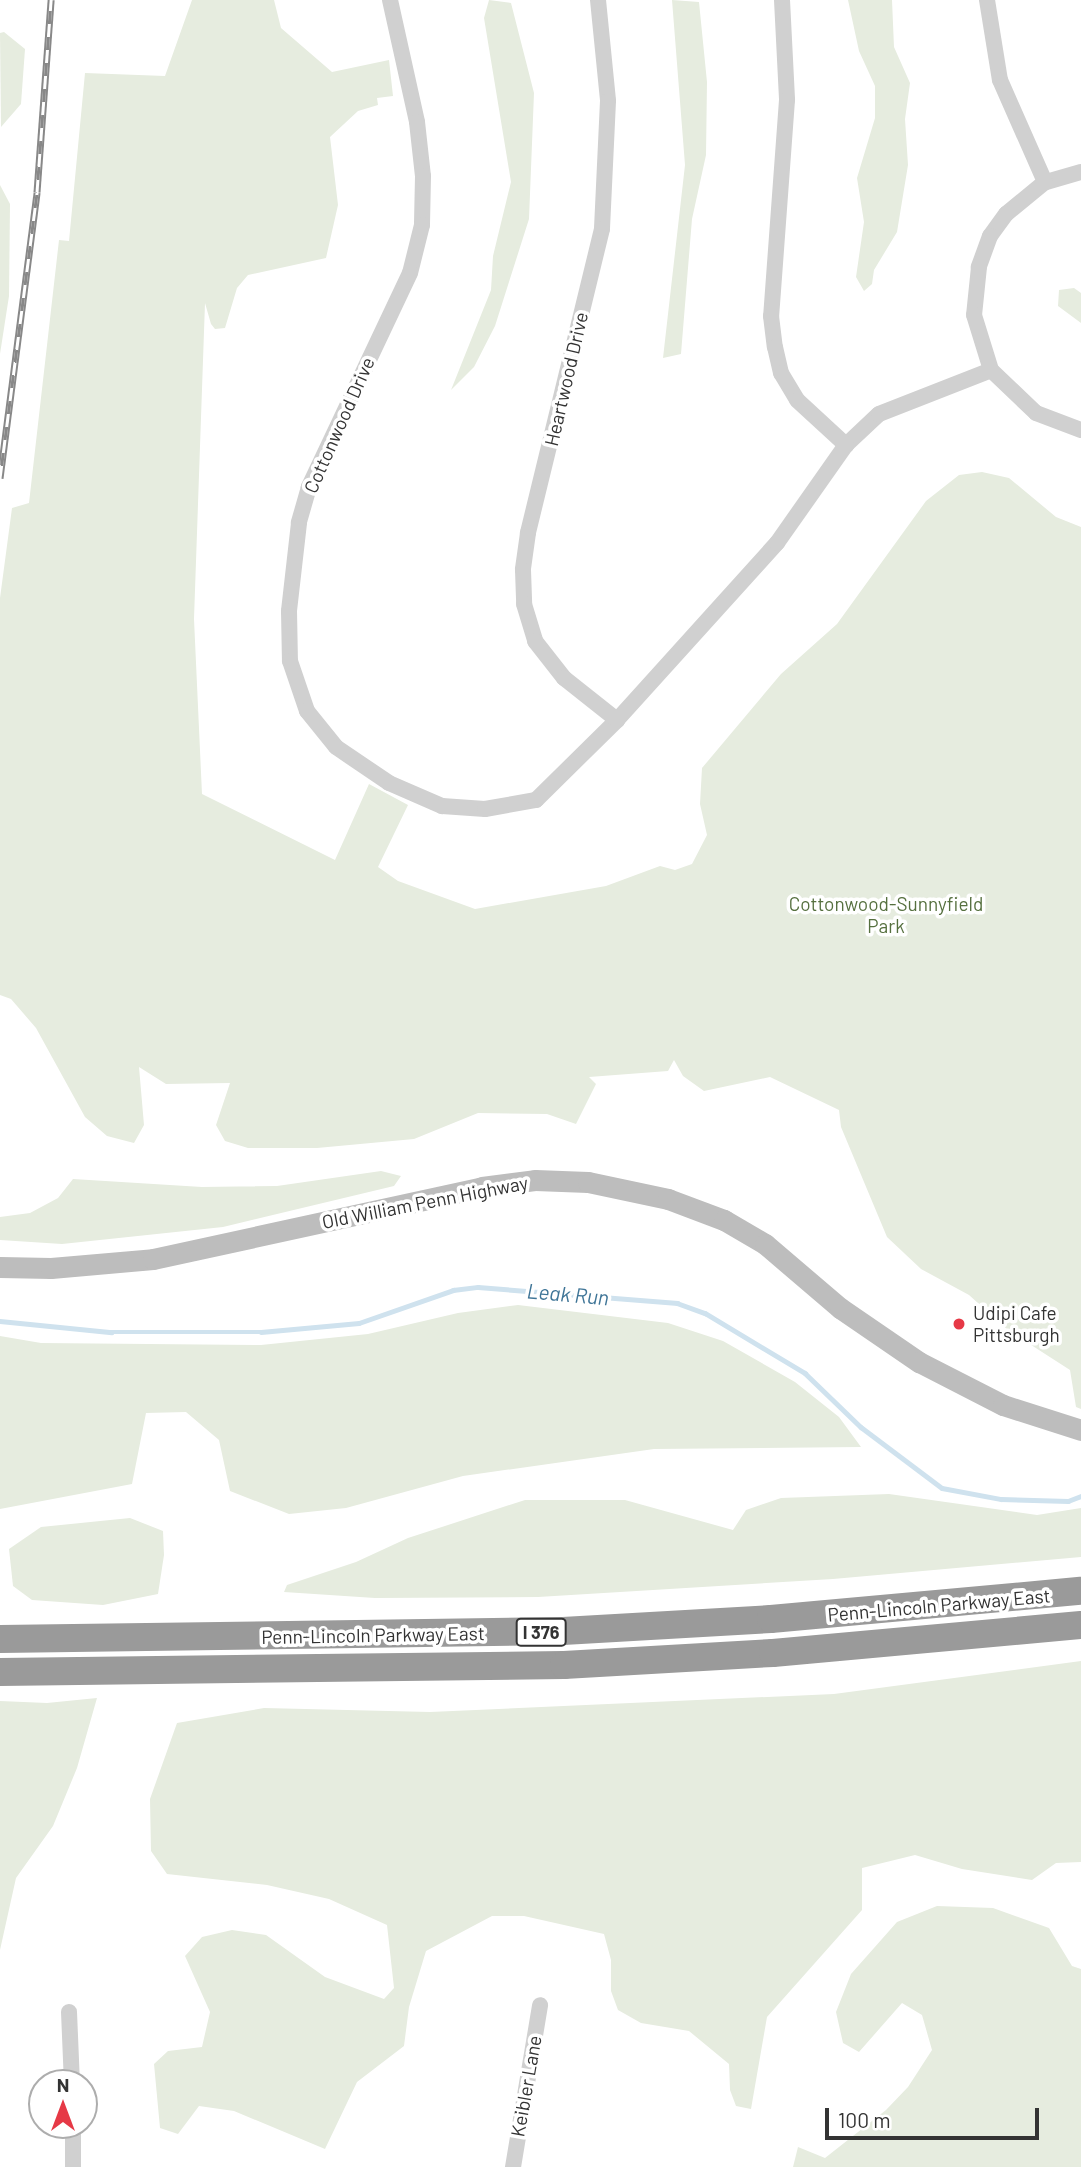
<!DOCTYPE html>
<html>
<head>
<meta charset="utf-8">
<style>
	body { margin:0 }
	#map { position:relative; width:1081px; height:2167px; overflow:hidden; background:#fff; font-family:Barlow,sans-serif }
	div>[style] { position:absolute }
	.green>* { inset:0; background:#e6ecdf }
	.stream>* { height:4.5px; margin:-2.25px; padding:0 2.25px; transform-origin:2.25px; border-radius:2.25px; background:#cfe2ee }
	.minor>* { height:16px; margin:-8px; padding:0 8px; transform-origin:8px; border-radius:8px; background:#d0d0d0 }
	.secondary>* { height:21px; margin:-10.5px; padding:0 10.5px; transform-origin:10.5px; border-radius:10.5px; background:#bdbdbd }
	.motorway>* { height:28px; margin:-14px; padding:0 14px; transform-origin:14px; border-radius:14px; background:#9a9a9a }
	.rail>* { height:7px; margin-top:-3.5px; transform-origin:0; background:repeating-linear-gradient(90deg,#fff 0 13px,#888 0 26px); box-sizing:border-box; border-block:2px solid #888 }
	.dots>* { width:19px; height:19px; translate:-50% -50%; box-sizing:border-box; border:4px solid #fff; border-radius:50% }
	span { translate:-50% -50%; white-space:nowrap; text-align:center; line-height:1.15; -webkit-text-stroke:7px #fff; paint-order:stroke }
	.shield-label span { padding:2px 5px; background:#fff; border:2px solid; border-radius:5px; -webkit-text-stroke-width:0 }
	.shield-label { font-size:18px; color:#333; font-weight:700 }
	.street-label { font-size:19px; color:#333 }
	.park-label { font-size:19px; color:#56703f }
	.poi-label { font-size:19px; color:#333 }
	.left { translate:0 -50%; text-align:left }
	.water-label { font-size:21px; color:#3f7597; font-style:italic }
	.north { position:absolute; left:28px; top:2069px; width:70px; height:70px; box-sizing:border-box; background:#fff; border:2px solid #adadad; border-radius:50%; rotate:0deg; font-size:19px; font-weight:700; line-height:28px; text-align:center; color:#333 }
	.north::after { content:''; display:block; margin:auto; width:24px; height:32px; background:#e63946; clip-path:polygon(50% 0,100% 100%,50% 72%,0 100%) }
	.scale { position:absolute; left:825px; top:2108px; width:214px; height:32px; box-sizing:border-box; border:4px solid #333; border-top:0; padding-left:9px; font-size:21px; line-height:24px; white-space:nowrap; color:#333; -webkit-text-stroke:5px #fff; paint-order:stroke }
</style>
</head>
<body>
<div id="map">
	<div class="green">
		<div style="clip-path:polygon(192px 0,274px 0,281px 28px,332px 72px,389px 60px,393px 96px,377px 98px,378px 105px,358px 111px,330px 137px,338px 205px,326px 258px,248px 275px,237px 288px,225px 328px,215px 329px,211px 324px,205px 303px,194px 619px,202px 794px,335px 860px,369px 784px,408px 805px,378px 867px,398px 881px,475px 909px,606px 886px,660px 866px,675px 870px,692px 864px,707px 835px,700px 804px,702px 768px,781px 674px,837px 624px,926px 501px,959px 475px,982px 472px,1009px 478px,1056px 517px,1081px 527px,1081px 1409px,1076px 1407px,1070px 1370px,1008px 1330px,969px 1295px,921px 1269px,887px 1237px,841px 1127px,839px 1110px,770px 1077px,704px 1091px,683px 1076px,674px 1060px,668px 1071px,589px 1077px,596px 1084px,576px 1124px,547px 1114px,478px 1113px,414px 1139px,317px 1148px,248px 1148px,225px 1141px,216px 1125px,230px 1083px,166px 1084px,139px 1067px,144px 1125px,134px 1143px,107px 1136px,85px 1117px,36px 1028px,11px 999px,0 995px,0 598px,12px 508px,29px 503px,59px 240px,69px 241px,85px 73px,165px 76px)"></div>
		<div style="clip-path:polygon(489px 0,511px 3px,534px 93px,529px 219px,495px 326px,474px 367px,451px 390px,491px 290px,493px 256px,511px 182px,484px 18px)"></div>
		<div style="clip-path:polygon(672px 0,699px 2px,707px 82px,706px 155px,692px 219px,681px 354px,663px 358px,685px 165px)"></div>
		<div style="clip-path:polygon(848px 0,892px 0,894px 47px,910px 83px,905px 119px,908px 165px,897px 232px,874px 270px,872px 284px,864px 291px,856px 277px,864px 222px,857px 178px,875px 118px,875px 86px,859px 51px)"></div>
		<div style="clip-path:polygon(4px 32px,25px 49px,21px 104px,1px 127px,0 33px)"></div>
		<div style="clip-path:polygon(0 185px,10px 204px,9px 296px,0 354px)"></div>
		<div style="clip-path:polygon(1074px 288px,1081px 293px,1081px 323px,1058px 306px,1059px 290px)"></div>
		<div style="clip-path:polygon(381px 1171px,401px 1176px,394px 1186px,223px 1227px,62px 1244px,0 1240px,0 1217px,30px 1213px,58px 1198px,73px 1179px,202px 1187px,277px 1186px)"></div>
		<div style="clip-path:polygon(518px 1305px,668px 1323px,723px 1341px,795px 1382px,839px 1417px,861px 1447px,654px 1449px,463px 1476px,346px 1508px,289px 1514px,230px 1491px,219px 1440px,186px 1412px,146px 1413px,132px 1484px,0 1509px,0 1336px,41px 1343px,261px 1345px,368px 1334px,458px 1313px)"></div>
		<div style="clip-path:polygon(889px 1494px,1037px 1515px,1081px 1508px,1081px 1557px,833px 1579px,538px 1597px,375px 1598px,284px 1592px,287px 1585px,356px 1562px,408px 1538px,525px 1500px,625px 1500px,733px 1530px,746px 1510px,781px 1498px)"></div>
		<div style="clip-path:polygon(130px 1518px,163px 1531px,164px 1555px,158px 1594px,103px 1605px,32px 1600px,13px 1586px,9px 1549px,41px 1527px)"></div>
		<div style="clip-path:polygon(1081px 1661px,1081px 1862px,1056px 1863px,1032px 1880px,962px 1869px,915px 1855px,862px 1868px,862px 1910px,767px 2017px,751px 2109px,736px 2106px,730px 2090px,729px 2064px,689px 2031px,641px 2023px,618px 2010px,611px 1991px,611px 1960px,604px 1934px,524px 1916px,492px 1916px,426px 1951px,409px 2007px,404px 2046px,357px 2082px,325px 2149px,234px 2111px,199px 2106px,178px 2134px,160px 2128px,154px 2064px,168px 2051px,202px 2047px,210px 2012px,185px 1956px,202px 1937px,232px 1930px,266px 1935px,325px 1977px,384px 1999px,394px 1988px,387px 1925px,329px 1899px,267px 1885px,167px 1874px,151px 1851px,150px 1799px,177px 1723px,264px 1708px,430px 1712px,834px 1694px)"></div>
		<div style="clip-path:polygon(97px 1698px,77px 1768px,53px 1826px,16px 1878px,0 1950px,0 1701px,47px 1703px)"></div>
		<div style="clip-path:polygon(937px 1906px,993px 1908px,1049px 1928px,1072px 1966px,1081px 1969px,1081px 2167px,793px 2167px,798px 2147px,825px 2158px,886px 2110px,908px 2087px,932px 2050px,922px 2015px,902px 2003px,859px 2052px,843px 2043px,836px 2012px,851px 1974px,897px 1922px)"></div>
	</div>
	<div class="stream">
		<div style="left:0;top:1321px;width:112px;rotate:5.7deg"></div>
		<div style="left:111px;top:1332px;width:150px"></div>
		<div style="left:261px;top:1332px;width:98px;rotate:-5.2deg"></div>
		<div style="left:359px;top:1323px;width:100px;rotate:-19.3deg"></div>
		<div style="left:453px;top:1290px;width:25px;rotate:-7deg"></div>
		<div style="left:478px;top:1287px;width:200px;rotate:4.6deg"></div>
		<div style="left:677px;top:1303px;width:30px;rotate:20deg"></div>
		<div style="left:705px;top:1313px;width:117px;rotate:31deg"></div>
		<div style="left:805px;top:1373px;width:78px;rotate:44deg"></div>
		<div style="left:861px;top:1427px;width:101px;rotate:37deg"></div>
		<div style="left:942px;top:1488px;width:60px;rotate:10.6deg"></div>
		<div style="left:1001px;top:1499px;width:67px;rotate:1.7deg"></div>
		<div style="left:1068px;top:1501px;width:14px;rotate:-21deg"></div>
	</div>
	<div class="minor">
		<div style="left:390px;top:0;width:125px;rotate:77.5deg"></div>
		<div style="left:417px;top:122px;width:54px;rotate:83.7deg"></div>
		<div style="left:423px;top:176px;width:49px;rotate:91.2deg"></div>
		<div style="left:422px;top:225px;width:49px;rotate:104deg"></div>
		<div style="left:410px;top:273px;width:237px;rotate:115.3deg"></div>
		<div style="left:309px;top:487px;width:37px;rotate:106deg"></div>
		<div style="left:299px;top:523px;width:89px;rotate:96.5deg"></div>
		<div style="left:289px;top:611px;width:50px;rotate:88.9deg"></div>
		<div style="left:290px;top:661px;width:53px;rotate:71.2deg"></div>
		<div style="left:307px;top:711px;width:46px;rotate:51.1deg"></div>
		<div style="left:336px;top:747px;width:64px;rotate:34.2deg"></div>
		<div style="left:389px;top:783px;width:58px;rotate:23.5deg"></div>
		<div style="left:442px;top:806px;width:43px;rotate:4deg"></div>
		<div style="left:485px;top:809px;width:52px;rotate:-10deg"></div>
		<div style="left:536px;top:800px;width:114px;rotate:-44.6deg"></div>
		<div style="left:617px;top:720px;width:239px;rotate:-47.9deg"></div>
		<div style="left:777px;top:543px;width:120px;rotate:-54.9deg"></div>
		<div style="left:846px;top:445px;width:45px;rotate:-43.2deg"></div>
		<div style="left:879px;top:414px;width:120px;rotate:-21.4deg"></div>
		<div style="left:598px;top:0;width:101px;rotate:84.3deg"></div>
		<div style="left:608px;top:101px;width:128px;rotate:92.7deg"></div>
		<div style="left:602px;top:229px;width:313px;rotate:103.7deg"></div>
		<div style="left:528px;top:533px;width:37px;rotate:98deg"></div>
		<div style="left:523px;top:570px;width:34px;rotate:88deg"></div>
		<div style="left:524px;top:604px;width:39px;rotate:73deg"></div>
		<div style="left:535px;top:641px;width:47px;rotate:51.9deg"></div>
		<div style="left:564px;top:678px;width:68px;rotate:38.4deg"></div>
		<div style="left:782px;top:0;width:100px;rotate:87.1deg"></div>
		<div style="left:787px;top:100px;width:217px;rotate:94.2deg"></div>
		<div style="left:771px;top:316px;width:31px;rotate:83deg"></div>
		<div style="left:775px;top:347px;width:27px;rotate:77deg"></div>
		<div style="left:781px;top:373px;width:31px;rotate:59deg"></div>
		<div style="left:797px;top:400px;width:67px;rotate:42.6deg"></div>
		<div style="left:987px;top:0;width:81px;rotate:80.8deg"></div>
		<div style="left:1000px;top:80px;width:111px;rotate:66.2deg"></div>
		<div style="left:1081px;top:172px;width:37px;rotate:164deg"></div>
		<div style="left:1045px;top:182px;width:50px;rotate:140.6deg"></div>
		<div style="left:1006px;top:214px;width:27px;rotate:126deg"></div>
		<div style="left:990px;top:236px;width:33px;rotate:110deg"></div>
		<div style="left:979px;top:267px;width:48px;rotate:95.9deg"></div>
		<div style="left:974px;top:315px;width:58px;rotate:72.8deg"></div>
		<div style="left:991px;top:370px;width:62px;rotate:43.7deg"></div>
		<div style="left:1036px;top:413px;width:48px;rotate:20.7deg"></div>
		<div style="left:69px;top:2012px;width:71px;rotate:87.6deg"></div>
		<div style="left:73px;top:2125px;width:42px;rotate:90deg"></div>
		<div style="left:513px;top:2167px;width:164px;rotate:-80.5deg"></div>
	</div>
	<div class="secondary">
		<div style="left:0;top:1267px;width:51px;rotate:1.1deg"></div>
		<div style="left:51px;top:1268px;width:102px;rotate:-5deg"></div>
		<div style="left:153px;top:1259px;width:337px;rotate:-12.3deg"></div>
		<div style="left:482px;top:1187px;width:53px;rotate:-7.5deg"></div>
		<div style="left:535px;top:1180px;width:53px;rotate:2.2deg"></div>
		<div style="left:588px;top:1182px;width:82px;rotate:12deg"></div>
		<div style="left:668px;top:1199px;width:60px;rotate:20.6deg"></div>
		<div style="left:724px;top:1220px;width:48px;rotate:30.3deg"></div>
		<div style="left:765px;top:1244px;width:99px;rotate:40.5deg"></div>
		<div style="left:840px;top:1308px;width:96px;rotate:34.4deg"></div>
		<div style="left:919px;top:1362px;width:94px;rotate:27.1deg"></div>
		<div style="left:1003px;top:1405px;width:82px;rotate:17.8deg"></div>
	</div>
	<div class="motorway">
		<div style="left:0;top:1639px;width:563px;rotate:-0.81deg"></div>
		<div style="left:563px;top:1631px;width:208px;rotate:-3.3deg"></div>
		<div style="left:771px;top:1619px;width:311px;rotate:-5.2deg"></div>
		<div style="left:0;top:1672px;width:564px;rotate:-0.71deg"></div>
		<div style="left:564px;top:1665px;width:209px;rotate:-3.3deg"></div>
		<div style="left:773px;top:1653px;width:309px;rotate:-5.2deg"></div>
	</div>
	<div class="rail">
		<div style="left:0;top:478px;width:288px;rotate:-82.6deg"></div>
		<div style="left:37px;top:192px;width:193px;rotate:-85.8deg"></div>
	</div>
	<div class="dots">
		<div style="left:959px;top:1324px;background:#e63946"></div>
	</div>
	<div class="shield-label">
		<span style="left:541px;top:1632px">I 376</span>
	</div>
	<div class="street-label">
		<span style="left:566px;top:379px;rotate:-77deg">Heartwood Drive</span>
		<span style="left:339px;top:425px;rotate:-66deg">Cottonwood Drive</span>
		<span style="left:425px;top:1202px;rotate:-11deg">Old William Penn Highway</span>
		<span style="left:939px;top:1605px;rotate:-5deg">Penn-Lincoln Parkway East</span>
		<span style="left:373px;top:1635px;rotate:-1deg">Penn-Lincoln Parkway East</span>
		<span style="left:526px;top:2086px;rotate:-80deg">Keibler Lane</span>
	</div>
	<div class="park-label">
		<span style="left:886px;top:915px">Cottonwood-Sunnyfield<br>Park</span>
	</div>
	<div class="poi-label">
		<span class="left" style="left:973px;top:1324px">Udipi Cafe<br>Pittsburgh</span>
	</div>
	<div class="water-label">
		<span style="left:568px;top:1294px;rotate:5deg">Leak Run</span>
	</div>
	<div class="north">N</div>
	<div class="scale">100 m</div>
</div>
</body>
</html>
